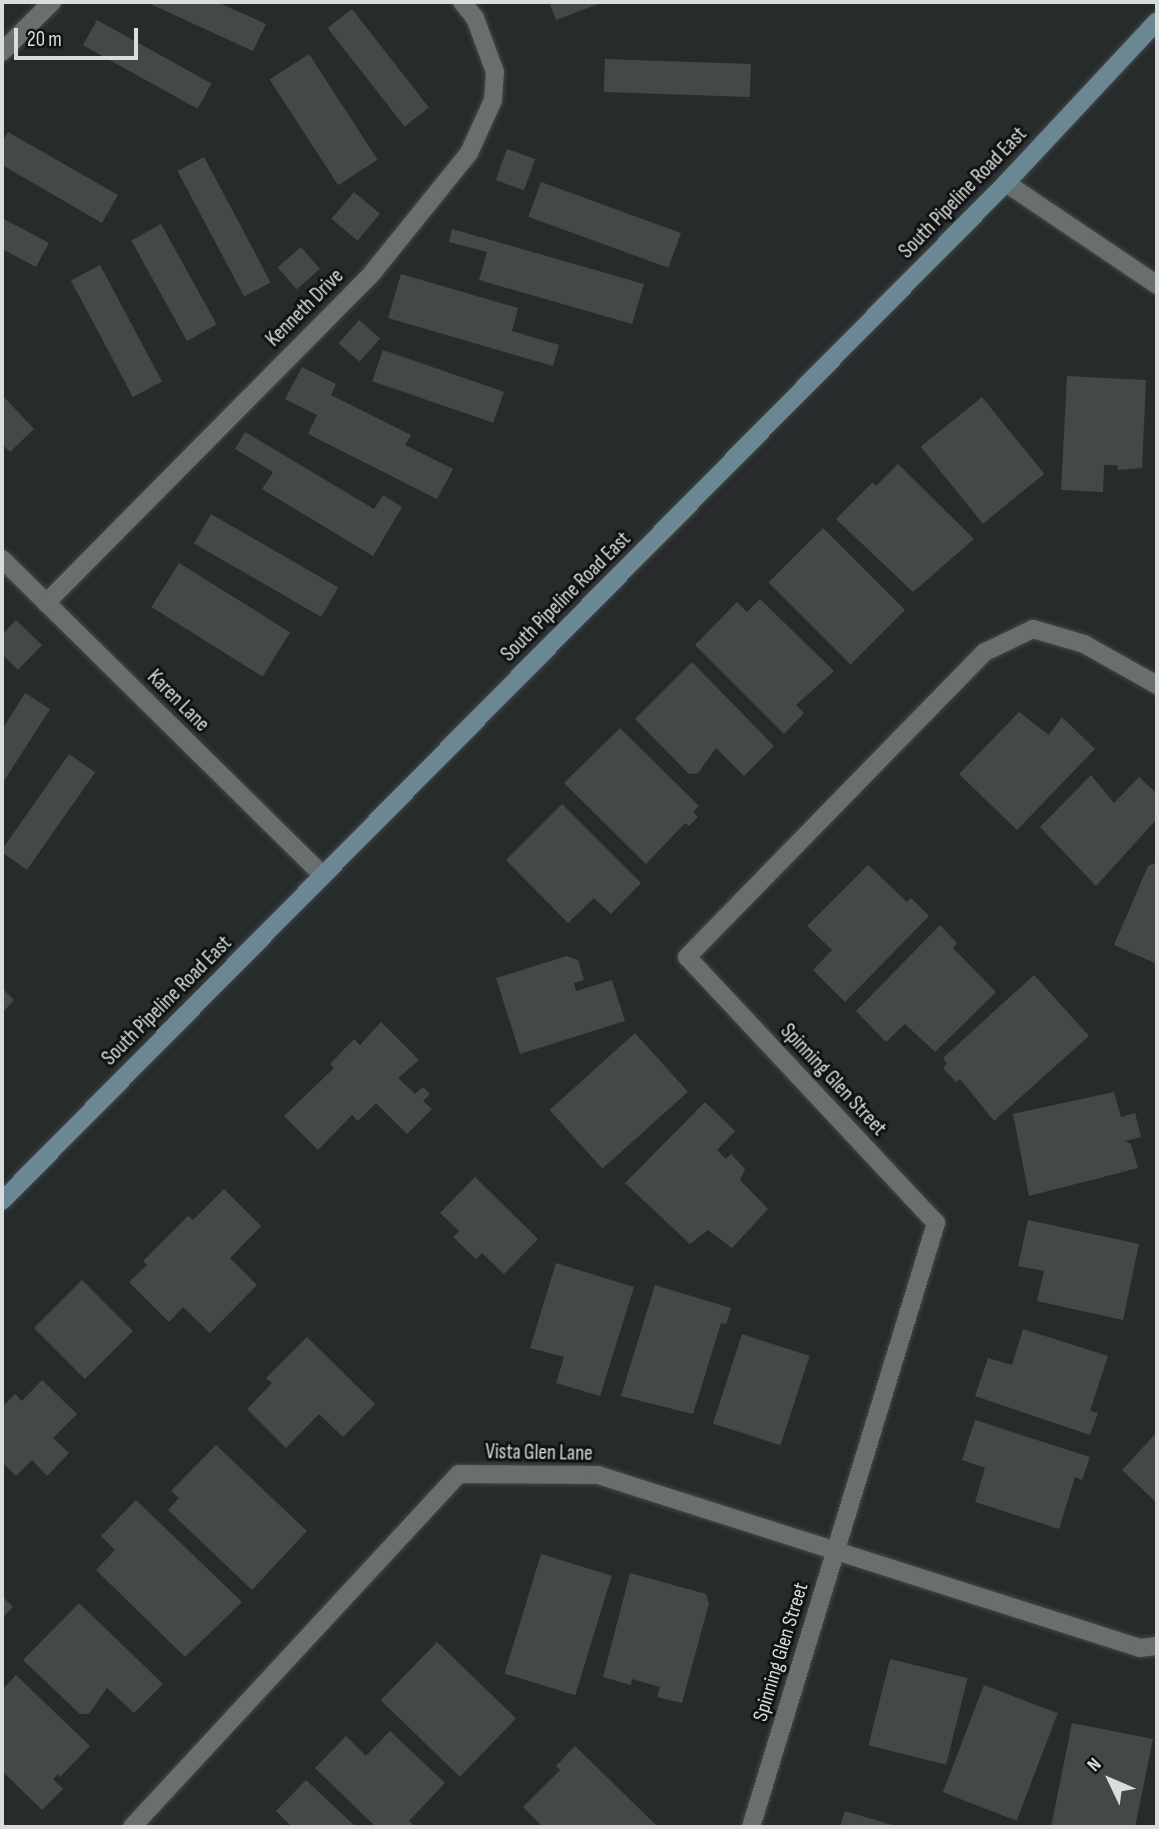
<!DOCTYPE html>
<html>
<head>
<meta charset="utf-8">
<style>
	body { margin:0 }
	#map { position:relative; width:1159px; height:1829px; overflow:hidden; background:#272b2b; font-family:"Sofia Sans Condensed",sans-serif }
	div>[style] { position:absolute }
	.building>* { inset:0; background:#444948; transform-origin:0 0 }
	.roads { filter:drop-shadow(0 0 2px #444849) drop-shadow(0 0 2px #444849) }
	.street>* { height:18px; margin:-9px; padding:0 9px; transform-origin:9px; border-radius:9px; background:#696e6f }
	.secondary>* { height:18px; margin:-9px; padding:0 9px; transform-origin:9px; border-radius:9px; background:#6a8793 }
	span { translate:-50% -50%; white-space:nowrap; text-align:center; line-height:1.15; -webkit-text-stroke:6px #111313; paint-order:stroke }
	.street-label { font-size:21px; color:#daddde }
	.frame { position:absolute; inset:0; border:4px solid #daddde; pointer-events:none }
	.north { position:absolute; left:1075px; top:1745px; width:70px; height:70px; -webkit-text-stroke:5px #111313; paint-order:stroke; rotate:314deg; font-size:19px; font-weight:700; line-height:28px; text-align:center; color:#daddde }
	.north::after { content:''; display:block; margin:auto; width:24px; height:32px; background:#daddde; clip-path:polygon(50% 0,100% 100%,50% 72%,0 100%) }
	.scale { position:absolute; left:14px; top:28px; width:124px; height:32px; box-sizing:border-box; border:4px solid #daddde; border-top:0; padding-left:9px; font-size:21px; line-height:24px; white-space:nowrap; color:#daddde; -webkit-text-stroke:5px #111313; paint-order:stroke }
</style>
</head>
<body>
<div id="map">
	<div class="building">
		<div style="clip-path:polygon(146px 2px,217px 2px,266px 24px,253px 51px)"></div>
		<div style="clip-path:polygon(549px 2px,603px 2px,556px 20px)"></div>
		<div style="left:352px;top:9px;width:125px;height:31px;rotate:52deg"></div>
		<div style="left:97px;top:20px;width:131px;height:29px;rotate:29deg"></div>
		<div style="left:309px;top:54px;width:126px;height:47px;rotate:57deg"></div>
		<div style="left:605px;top:59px;width:146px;height:33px;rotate:2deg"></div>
		<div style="clip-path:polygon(8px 132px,118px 195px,102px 223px,2px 165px,2px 143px)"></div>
		<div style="left:507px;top:149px;width:30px;height:33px;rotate:20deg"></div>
		<div style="left:204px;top:157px;width:142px;height:30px;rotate:62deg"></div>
		<div style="left:541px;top:182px;width:149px;height:37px;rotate:20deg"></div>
		<div style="left:354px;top:192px;width:34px;height:35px;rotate:40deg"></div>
		<div style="clip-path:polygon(2px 218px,49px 243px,36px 267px,2px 249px)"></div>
		<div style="left:161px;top:224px;width:115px;height:34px;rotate:61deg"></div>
		<div style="clip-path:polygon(452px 229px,644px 284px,632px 324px,479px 280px,487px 252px,449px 242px)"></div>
		<div style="left:301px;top:247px;width:29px;height:31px;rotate:49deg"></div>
		<div style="left:100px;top:265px;width:132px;height:33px;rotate:62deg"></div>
		<div style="clip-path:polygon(401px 274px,518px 308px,512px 331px,559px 345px,553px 366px,388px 318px)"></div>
		<div style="left:359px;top:320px;width:28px;height:31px;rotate:41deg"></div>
		<div style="left:383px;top:350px;width:128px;height:33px;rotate:19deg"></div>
		<div style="clip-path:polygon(302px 367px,336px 384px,331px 395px,411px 435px,405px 445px,453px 469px,437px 499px,308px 434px,317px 415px,285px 399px)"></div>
		<div style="clip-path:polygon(1067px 376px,1146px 380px,1142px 468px,1118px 470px,1117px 465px,1104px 465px,1103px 492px,1061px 490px)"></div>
		<div style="clip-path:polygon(2px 395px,34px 429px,10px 452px,2px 444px)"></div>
		<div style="left:982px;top:397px;width:99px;height:79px;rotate:51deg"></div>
		<div style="clip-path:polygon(245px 432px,374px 509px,383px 495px,402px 507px,373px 556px,262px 489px,273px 472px,235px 449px)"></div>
		<div style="clip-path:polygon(898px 464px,974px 539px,913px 592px,836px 519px,873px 482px,876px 486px)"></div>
		<div style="left:211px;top:514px;width:147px;height:34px;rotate:30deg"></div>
		<div style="left:823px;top:528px;width:116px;height:77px;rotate:45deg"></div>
		<div style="left:179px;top:563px;width:131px;height:52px;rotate:32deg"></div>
		<div style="clip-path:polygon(760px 599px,834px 671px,796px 705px,804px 713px,784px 734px,695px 645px,737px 602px,747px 612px)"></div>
		<div style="clip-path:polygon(16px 620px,42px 645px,18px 670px,2px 654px,2px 635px)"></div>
		<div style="clip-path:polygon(692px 662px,774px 746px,744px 776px,716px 748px,698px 773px,689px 774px,635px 719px)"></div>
		<div style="clip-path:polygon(25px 693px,50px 709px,2px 784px,2px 730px)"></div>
		<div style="clip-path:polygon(1019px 712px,1049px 735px,1062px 717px,1095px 749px,1017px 830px,959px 774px)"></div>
		<div style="clip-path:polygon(620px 728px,699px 806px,693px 812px,698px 817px,689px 826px,685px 823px,646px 864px,564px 783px)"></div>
		<div style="left:69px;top:754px;width:32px;height:119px;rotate:35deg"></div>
		<div style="clip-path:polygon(1091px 775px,1114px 803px,1139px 777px,1157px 794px,1157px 819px,1096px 886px,1040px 827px)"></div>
		<div style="clip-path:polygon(562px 804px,641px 883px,611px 914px,594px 898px,568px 923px,506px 860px)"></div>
		<div style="clip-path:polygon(1157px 862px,1157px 964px,1114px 945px,1148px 866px)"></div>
		<div style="clip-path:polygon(868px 865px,907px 902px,911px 898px,929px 916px,845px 1002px,813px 970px,832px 950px,807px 926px)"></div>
		<div style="clip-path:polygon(940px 925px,957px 943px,953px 948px,996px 992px,935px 1052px,905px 1024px,886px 1042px,856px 1011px)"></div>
		<div style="clip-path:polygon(567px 956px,578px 960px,584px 980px,574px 983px,576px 991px,612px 980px,625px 1021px,520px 1054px,496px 978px)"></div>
		<div style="clip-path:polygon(1034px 975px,1089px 1036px,994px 1121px,960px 1079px,956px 1082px,943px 1068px,947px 1063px,943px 1058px)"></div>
		<div style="clip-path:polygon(2px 988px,14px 1000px,2px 1013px)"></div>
		<div style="clip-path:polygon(381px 1022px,419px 1060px,398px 1078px,415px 1094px,423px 1087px,430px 1094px,423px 1101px,432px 1109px,407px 1134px,376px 1103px,358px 1121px,352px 1115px,318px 1150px,284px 1116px,334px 1068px,330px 1064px,354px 1039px,360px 1045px)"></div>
		<div style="left:635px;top:1033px;width:79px;height:115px;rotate:48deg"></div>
		<div style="clip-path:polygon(1114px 1092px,1121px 1117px,1135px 1113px,1141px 1137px,1125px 1141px,1131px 1144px,1138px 1168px,1029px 1196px,1013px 1114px)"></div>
		<div style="clip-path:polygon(705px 1102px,735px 1131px,717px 1150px,726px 1159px,731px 1154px,745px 1169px,740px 1180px,768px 1209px,732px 1248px,708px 1230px,690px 1244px,625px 1183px)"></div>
		<div style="clip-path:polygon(475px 1177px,538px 1239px,504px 1274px,482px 1253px,476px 1259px,453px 1237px,459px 1231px,440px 1213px)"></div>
		<div style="clip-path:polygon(224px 1189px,261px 1226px,230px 1258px,257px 1285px,210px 1333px,183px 1307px,169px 1322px,129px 1282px,147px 1265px,143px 1261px,188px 1216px,193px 1220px)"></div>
		<div style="clip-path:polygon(1028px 1220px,1139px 1244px,1123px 1320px,1037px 1301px,1044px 1271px,1018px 1266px)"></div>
		<div style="clip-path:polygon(556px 1263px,634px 1287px,600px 1396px,556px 1383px,564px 1357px,530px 1348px)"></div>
		<div style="left:82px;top:1280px;width:72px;height:68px;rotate:45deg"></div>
		<div style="clip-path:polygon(655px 1285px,731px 1308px,726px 1324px,721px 1323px,693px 1414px,621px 1396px)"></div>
		<div style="clip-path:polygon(1023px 1329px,1108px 1356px,1090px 1411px,1098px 1413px,1090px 1435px,975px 1396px,988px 1358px,1012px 1365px)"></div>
		<div style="left:742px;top:1334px;width:71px;height:94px;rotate:18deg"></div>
		<div style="clip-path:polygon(307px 1337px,375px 1404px,343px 1437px,319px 1414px,286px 1448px,247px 1409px,272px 1383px,266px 1378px)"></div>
		<div style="clip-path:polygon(42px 1380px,77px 1414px,53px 1438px,69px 1453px,47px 1476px,32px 1460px,16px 1476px,2px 1462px,2px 1407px,15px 1394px,22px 1401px)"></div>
		<div style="clip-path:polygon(975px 1420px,1090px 1457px,1082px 1480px,1075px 1477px,1059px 1529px,975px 1502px,985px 1468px,962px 1460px)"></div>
		<div style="clip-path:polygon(1157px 1432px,1157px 1503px,1122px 1470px)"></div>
		<div style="clip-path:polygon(216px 1445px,307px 1531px,252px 1590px,168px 1510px,179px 1498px,171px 1491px)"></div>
		<div style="clip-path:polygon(136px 1500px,242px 1602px,185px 1657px,96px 1570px,115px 1550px,101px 1536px)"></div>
		<div style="left:541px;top:1554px;width:74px;height:125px;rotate:17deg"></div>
		<div style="clip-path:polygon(630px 1573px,706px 1594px,709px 1603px,682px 1703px,657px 1697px,660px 1687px,632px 1679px,631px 1685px,603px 1677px)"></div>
		<div style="clip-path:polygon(2px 1596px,13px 1607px,2px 1618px)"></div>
		<div style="clip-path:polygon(79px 1603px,163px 1684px,134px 1713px,107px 1688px,89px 1714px,80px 1714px,23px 1660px)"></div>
		<div style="left:437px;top:1642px;width:110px;height:81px;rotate:44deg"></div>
		<div style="left:890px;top:1659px;width:80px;height:89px;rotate:14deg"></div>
		<div style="clip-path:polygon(16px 1675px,90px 1746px,60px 1777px,58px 1774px,53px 1779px,63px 1789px,42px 1810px,2px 1771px,2px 1690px)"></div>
		<div style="left:984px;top:1685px;width:79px;height:115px;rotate:21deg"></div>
		<div style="clip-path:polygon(1072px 1723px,1153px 1739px,1135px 1827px,1051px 1827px)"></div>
		<div style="clip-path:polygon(390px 1731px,445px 1783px,409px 1821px,415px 1827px,376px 1827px,315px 1768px,346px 1736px,366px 1756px)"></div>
		<div style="clip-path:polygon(575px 1746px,658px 1827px,543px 1827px,523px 1807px,560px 1770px,556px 1766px)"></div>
		<div style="clip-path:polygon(306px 1780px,356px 1827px,292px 1827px,276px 1811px)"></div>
		<div style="clip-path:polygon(845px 1811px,899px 1827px,840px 1827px)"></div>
	</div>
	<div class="roads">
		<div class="street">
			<div style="left:2px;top:52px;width:71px;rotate:-45deg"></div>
			<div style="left:1006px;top:183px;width:182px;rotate:34deg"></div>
			<div style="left:2px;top:559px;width:450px;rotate:44.6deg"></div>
			<div style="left:46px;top:603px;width:465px;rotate:-45.3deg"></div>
			<div style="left:373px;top:272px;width:153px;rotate:-51.1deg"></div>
			<div style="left:469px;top:153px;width:58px;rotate:-65.6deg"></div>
			<div style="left:493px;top:100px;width:28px;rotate:-86deg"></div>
			<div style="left:495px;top:72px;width:58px;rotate:-110.3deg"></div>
			<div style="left:475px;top:18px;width:21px;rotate:-129deg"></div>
			<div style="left:132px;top:1827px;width:481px;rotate:-47.2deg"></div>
			<div style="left:459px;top:1474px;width:139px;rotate:0.4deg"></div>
			<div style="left:598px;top:1475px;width:569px;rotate:17.7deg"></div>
			<div style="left:1140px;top:1648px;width:17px;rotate:-7deg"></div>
			<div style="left:751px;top:1827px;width:632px;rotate:-72.97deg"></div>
			<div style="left:936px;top:1223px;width:364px;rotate:-133.1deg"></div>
			<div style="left:687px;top:957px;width:426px;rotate:-45.7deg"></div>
			<div style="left:985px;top:652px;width:53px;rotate:-25.6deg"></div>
			<div style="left:1033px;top:629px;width:53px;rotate:16.4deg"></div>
			<div style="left:1084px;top:644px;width:84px;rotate:29.3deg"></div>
		</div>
		<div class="secondary">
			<div style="left:2px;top:1201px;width:1430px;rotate:-45.4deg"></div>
			<div style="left:1006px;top:183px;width:221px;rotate:-47deg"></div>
		</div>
	</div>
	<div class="street-label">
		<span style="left:963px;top:193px;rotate:-46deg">South Pipeline Road East</span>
		<span style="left:305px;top:308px;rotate:-45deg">Kenneth Drive</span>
		<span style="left:566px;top:597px;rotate:-45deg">South Pipeline Road East</span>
		<span style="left:178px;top:701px;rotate:45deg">Karen Lane</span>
		<span style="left:167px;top:1001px;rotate:-45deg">South Pipeline Road East</span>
		<span style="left:833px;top:1080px;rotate:47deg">Spinning Glen Street</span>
		<span style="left:539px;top:1453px;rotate:1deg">Vista Glen Lane</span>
		<span style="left:781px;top:1652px;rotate:-73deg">Spinning Glen Street</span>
	</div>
	<div class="frame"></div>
	<div class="north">N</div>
	<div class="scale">20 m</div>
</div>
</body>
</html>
